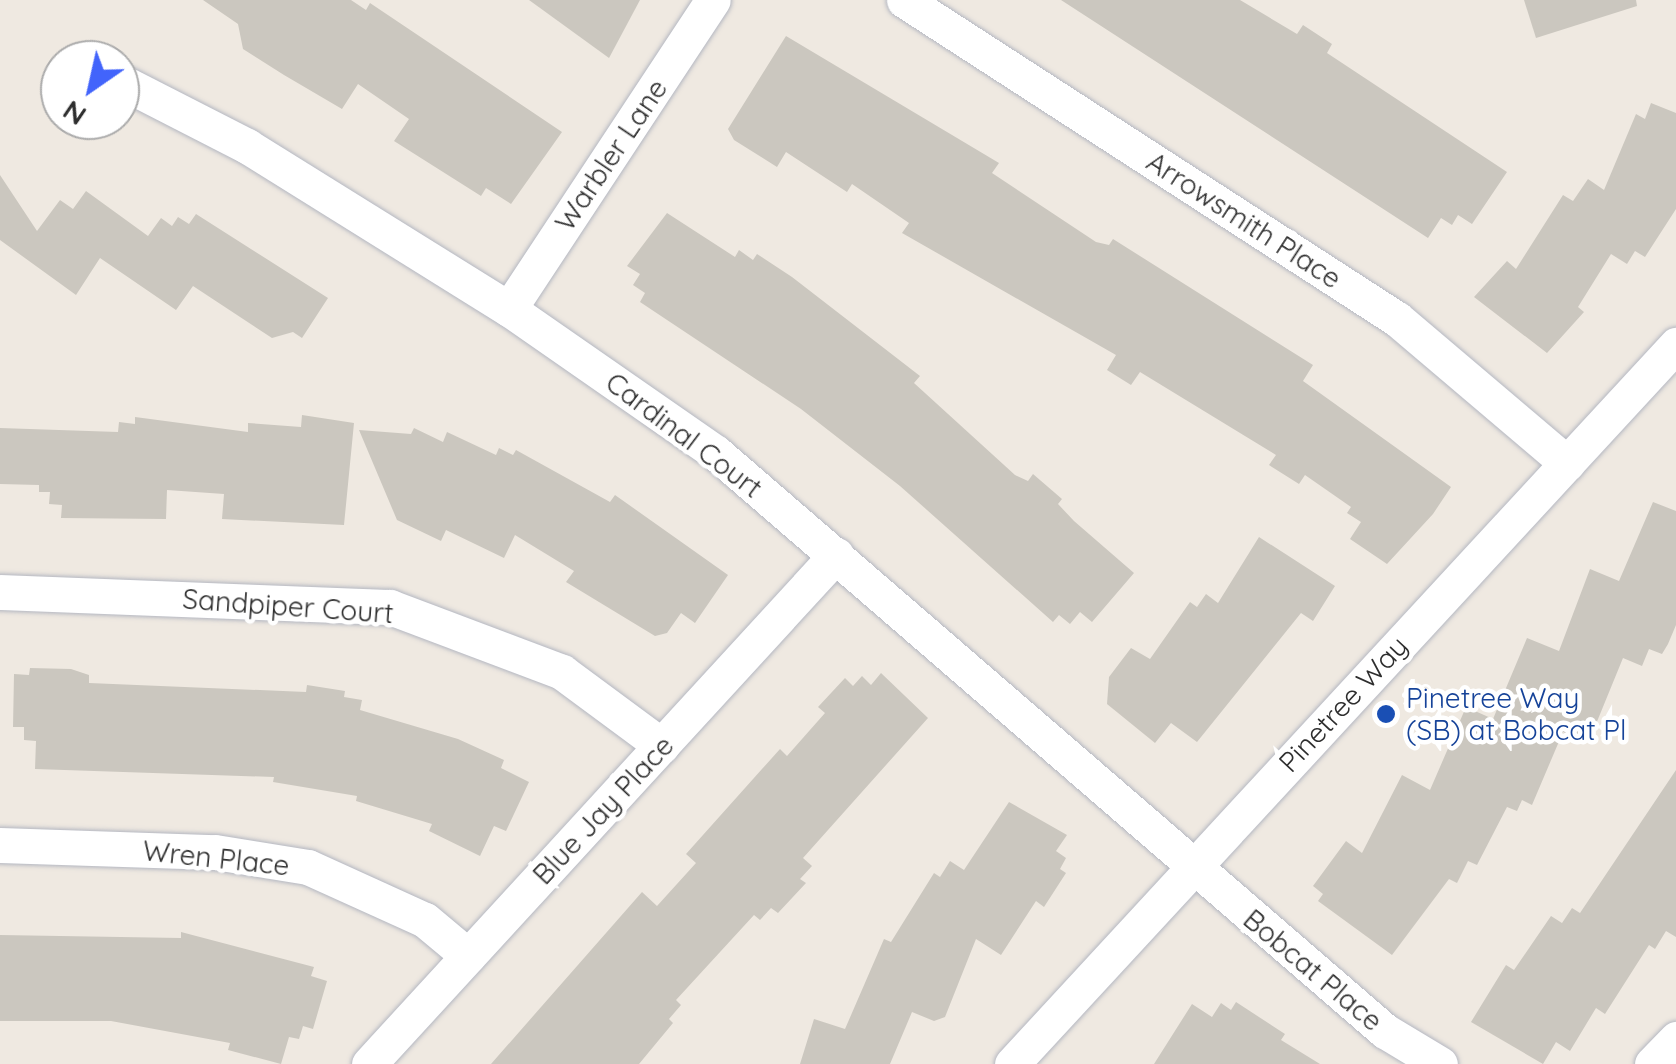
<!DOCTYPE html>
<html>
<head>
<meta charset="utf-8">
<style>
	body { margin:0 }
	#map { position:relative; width:1676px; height:1064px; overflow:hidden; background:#efe9e1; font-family:Quicksand,sans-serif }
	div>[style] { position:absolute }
	.building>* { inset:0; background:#cbc7bf }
	.roads { filter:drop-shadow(0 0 2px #b4b7c1) drop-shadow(0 0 2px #b4b7c1) }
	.minor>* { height:35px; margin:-17.5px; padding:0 17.5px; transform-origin:17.5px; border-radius:17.5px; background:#fff }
	.dots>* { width:28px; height:28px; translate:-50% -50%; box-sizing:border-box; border:5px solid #fff; border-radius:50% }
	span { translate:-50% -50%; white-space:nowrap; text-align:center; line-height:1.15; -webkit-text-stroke:9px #fff; paint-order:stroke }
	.street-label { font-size:28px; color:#2e2e2e }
	.transit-label { font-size:28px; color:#164399 }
	.left { translate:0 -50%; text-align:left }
	.north { position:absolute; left:40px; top:40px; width:100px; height:100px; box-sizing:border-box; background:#fff; border:2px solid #ababab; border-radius:50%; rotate:214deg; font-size:28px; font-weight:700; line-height:40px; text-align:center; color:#2e2e2e }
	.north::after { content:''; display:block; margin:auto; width:35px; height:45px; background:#4264fb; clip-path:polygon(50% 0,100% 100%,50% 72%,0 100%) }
</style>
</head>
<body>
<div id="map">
	<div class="building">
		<div style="clip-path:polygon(203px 0,351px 0,366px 10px,370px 3px,562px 132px,511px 204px,486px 188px,481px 196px,394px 141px,409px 119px,358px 84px,342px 109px,284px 75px,243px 49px,238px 24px)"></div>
		<div style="clip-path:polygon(529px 0,640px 0,609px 58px)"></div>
		<div style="clip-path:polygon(1061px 0,1240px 0,1297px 34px,1303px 25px,1332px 44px,1327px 53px,1507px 172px,1472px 224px,1458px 215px,1452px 225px,1441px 218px,1428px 238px)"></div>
		<div style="clip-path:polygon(1524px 0,1636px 0,1637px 6px,1536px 38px)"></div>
		<div style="clip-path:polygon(786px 36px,999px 163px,992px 173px,1096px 242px,1109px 245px,1113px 239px,1313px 365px,1303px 381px,1451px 487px,1433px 514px,1387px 564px,1350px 539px,1361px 522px,1347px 513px,1351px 507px,1305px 475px,1299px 484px,1269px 465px,1276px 455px,1140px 372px,1131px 385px,1107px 370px,1116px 355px,902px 233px,909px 223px,852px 184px,847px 192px,786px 152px,777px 167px,734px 140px,728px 129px)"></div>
		<div style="clip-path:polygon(1651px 103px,1676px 113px,1676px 209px,1645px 257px,1635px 251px,1627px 264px,1611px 254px,1578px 307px,1584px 312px,1547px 353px,1474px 297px,1507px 261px,1516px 269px,1563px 195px,1573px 201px,1588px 179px,1604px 190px,1636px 114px,1645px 119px)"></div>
		<div style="clip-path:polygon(0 175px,37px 231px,60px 200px,73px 209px,86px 191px,148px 236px,161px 218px,172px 226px,178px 217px,189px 224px,196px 214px,328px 298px,302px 338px,293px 332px,272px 338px,193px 286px,176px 310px,100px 258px,76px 295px,0 240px)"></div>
		<div style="clip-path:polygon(667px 213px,735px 257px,739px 250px,753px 260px,757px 254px,792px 277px,920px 376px,914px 383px,1015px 475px,1028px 481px,1033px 474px,1062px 499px,1058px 504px,1074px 521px,1134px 573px,1092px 622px,1080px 612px,1070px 624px,1059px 615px,1053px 622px,900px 486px,801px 409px,640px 302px,645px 293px,633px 285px,640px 274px,627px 266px)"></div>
		<div style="clip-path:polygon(302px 415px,354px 423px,344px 525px,222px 519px,224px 494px,167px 490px,166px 519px,61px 518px,62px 505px,49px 504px,50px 492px,39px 492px,39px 485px,0 484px,0 428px,118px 432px,119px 422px,135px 424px,135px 417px,248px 432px,248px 423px,301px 427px)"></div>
		<div style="clip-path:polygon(414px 428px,443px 442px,447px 432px,496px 455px,499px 448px,513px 455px,516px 450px,610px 502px,615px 495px,728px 575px,695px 623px,681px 613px,667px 633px,655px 636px,566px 582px,574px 571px,515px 535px,504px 558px,446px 530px,441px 541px,397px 520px,359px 430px,411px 434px)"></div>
		<div style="clip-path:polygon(1653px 502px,1676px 511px,1676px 625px,1668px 644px,1662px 654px,1649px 649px,1642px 666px,1623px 658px,1596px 724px,1588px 721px,1581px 739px,1563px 732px,1532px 805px,1522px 800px,1517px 811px,1507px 807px,1477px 865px,1468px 861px,1457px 883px,1449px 879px,1392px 955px,1318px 901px,1323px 894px,1313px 886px,1346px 841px,1362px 853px,1402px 775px,1430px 790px,1466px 707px,1493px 719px,1527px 638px,1559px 651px,1590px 569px,1619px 581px)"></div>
		<div style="clip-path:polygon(1259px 537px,1335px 586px,1313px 621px,1301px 613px,1197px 742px,1171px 723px,1155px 743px,1107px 704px,1109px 677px,1131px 648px,1150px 659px,1190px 602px,1197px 607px,1206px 594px,1218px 603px)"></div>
		<div style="clip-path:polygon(30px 668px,71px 669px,89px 675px,89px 683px,306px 692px,307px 685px,345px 691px,344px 697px,362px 700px,360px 710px,458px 739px,504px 760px,501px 768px,529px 782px,506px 831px,494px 826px,480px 856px,429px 831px,432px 824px,356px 801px,357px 796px,273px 782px,274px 777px,35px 769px,36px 741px,24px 740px,24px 727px,13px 727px,14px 674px,29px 675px)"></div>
		<div style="clip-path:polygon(881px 673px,928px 718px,803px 858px,812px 866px,800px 879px,806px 883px,778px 913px,771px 908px,760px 920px,754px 915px,676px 1000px,681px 1005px,669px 1019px,673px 1023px,639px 1064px,491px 1064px,642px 892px,657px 906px,696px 863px,686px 854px,780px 749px,787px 756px,825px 713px,818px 707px,845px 678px,853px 686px,862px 676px,871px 685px)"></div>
		<div style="clip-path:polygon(1676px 770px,1676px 937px,1666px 931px,1655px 949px,1649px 945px,1605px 1014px,1596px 1008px,1570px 1051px,1556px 1042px,1543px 1064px,1471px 1022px,1506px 965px,1514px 970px,1551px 916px,1562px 923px,1572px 908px,1580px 913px)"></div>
		<div style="clip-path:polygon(1009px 802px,1067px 835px,1056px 851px,1066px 858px,1060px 869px,1066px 873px,1044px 907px,1036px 901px,1001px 955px,976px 939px,945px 1017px,934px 1021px,912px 1012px,890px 1064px,800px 1064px,814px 1019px,845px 1029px,884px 939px,891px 942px,934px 873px,940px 877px,950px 861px,964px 870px)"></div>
		<div style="clip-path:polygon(181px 932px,314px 967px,311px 976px,327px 981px,313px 1029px,303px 1026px,299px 1039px,289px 1037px,281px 1064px,228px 1050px,230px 1043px,111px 1021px,0 1021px,0 935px,181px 938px)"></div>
		<div style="clip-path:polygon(1236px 1002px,1285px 1034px,1281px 1040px,1320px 1064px,1154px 1064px,1192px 1004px,1212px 1017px,1221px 1003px,1231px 1010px)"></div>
	</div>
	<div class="roads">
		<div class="minor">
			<div style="left:904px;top:0;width:587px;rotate:32.91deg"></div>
			<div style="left:1397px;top:319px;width:223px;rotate:40.3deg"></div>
			<div style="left:120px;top:81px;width:143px;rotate:27.1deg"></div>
			<div style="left:247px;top:146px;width:309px;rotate:31.9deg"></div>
			<div style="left:509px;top:309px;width:252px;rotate:34.8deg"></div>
			<div style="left:716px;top:453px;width:884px;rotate:40.83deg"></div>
			<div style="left:1385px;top:1031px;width:64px;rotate:31deg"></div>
			<div style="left:509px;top:309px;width:370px;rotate:-56.6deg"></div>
			<div style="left:0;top:592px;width:390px;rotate:2.2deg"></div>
			<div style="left:390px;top:607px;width:184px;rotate:20.7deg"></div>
			<div style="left:562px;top:672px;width:124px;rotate:36.5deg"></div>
			<div style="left:0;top:845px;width:215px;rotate:1.9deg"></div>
			<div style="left:215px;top:852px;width:94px;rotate:9.2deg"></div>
			<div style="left:308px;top:867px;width:128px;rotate:24.4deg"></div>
			<div style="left:425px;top:920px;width:56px;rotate:39.9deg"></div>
			<div style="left:369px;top:1064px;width:691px;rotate:-47.46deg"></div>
			<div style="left:1012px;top:1064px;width:979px;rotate:-47.28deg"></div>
			<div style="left:1652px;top:1064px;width:35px;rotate:-46deg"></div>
		</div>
	</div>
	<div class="dots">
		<div style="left:1386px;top:714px;background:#1a4fb4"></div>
	</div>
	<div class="street-label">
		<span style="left:611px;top:155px;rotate:-56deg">Warbler Lane</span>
		<span style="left:1244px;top:220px;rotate:33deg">Arrowsmith Place</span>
		<span style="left:684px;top:435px;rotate:37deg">Cardinal Court</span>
		<span style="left:288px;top:606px;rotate:4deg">Sandpiper Court</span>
		<span style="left:1343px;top:704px;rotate:-47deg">Pinetree Way</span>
		<span style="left:603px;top:810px;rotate:-47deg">Blue Jay Place</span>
		<span style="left:216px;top:858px;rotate:6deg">Wren Place</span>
		<span style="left:1313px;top:970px;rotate:40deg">Bobcat Place</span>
	</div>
	<div class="transit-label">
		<span class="left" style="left:1406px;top:714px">Pinetree Way<br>(SB) at Bobcat Pl</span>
	</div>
	<div class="north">N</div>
</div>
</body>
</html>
